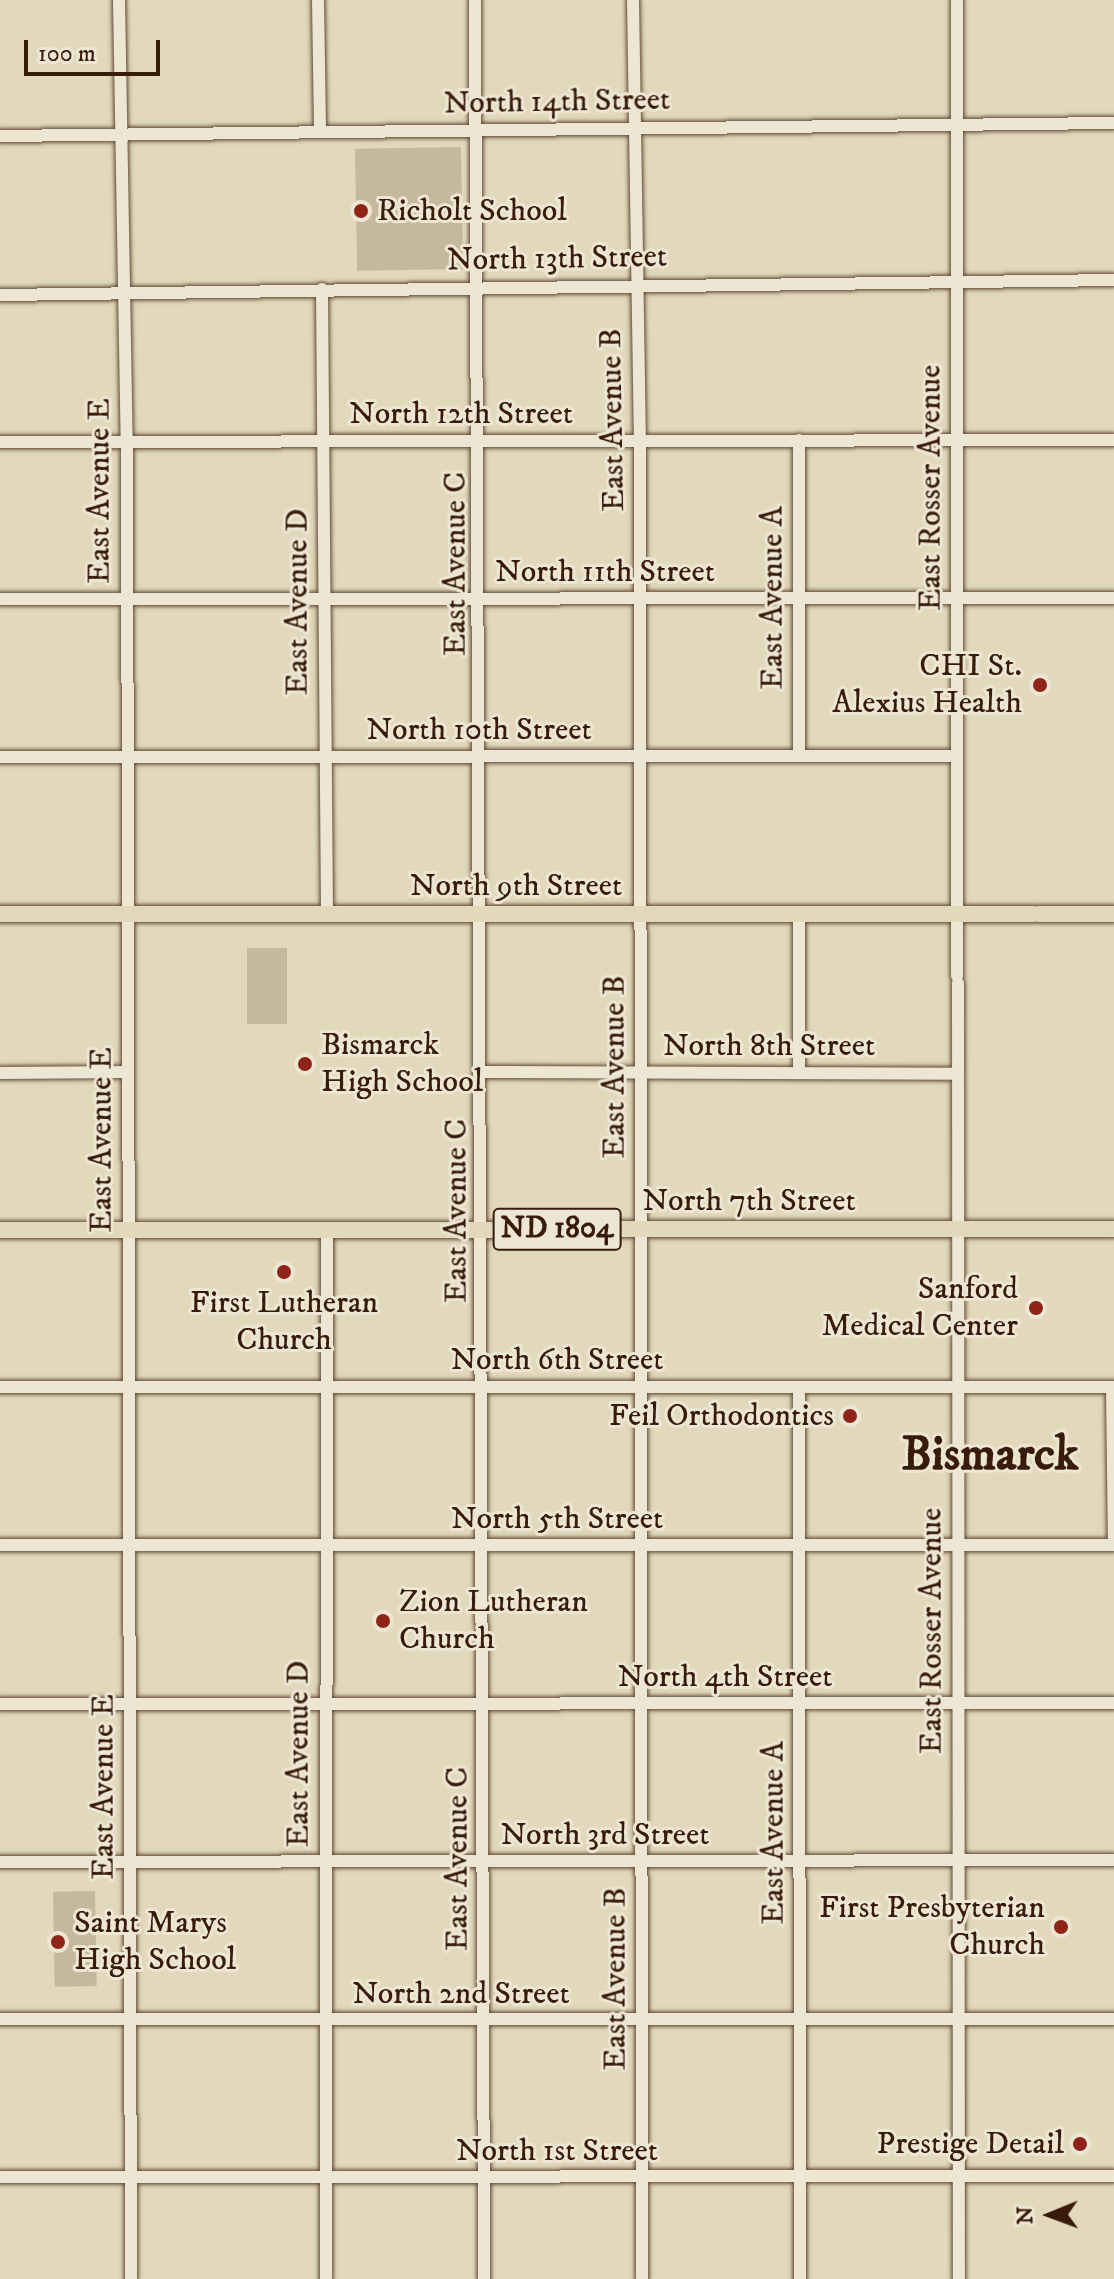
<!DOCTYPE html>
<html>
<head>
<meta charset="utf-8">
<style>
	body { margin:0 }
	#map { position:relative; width:1114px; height:2279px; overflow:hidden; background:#e2d8bb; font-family:"IM FELL DW Pica",serif }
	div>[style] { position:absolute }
	.green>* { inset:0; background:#c5b89d; transform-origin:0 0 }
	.roads { filter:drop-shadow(0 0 2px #624a36) drop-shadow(0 0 2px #624a36) }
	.minor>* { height:12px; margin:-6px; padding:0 6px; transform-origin:6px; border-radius:6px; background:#ece6d3 }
	.major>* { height:16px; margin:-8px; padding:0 8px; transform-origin:8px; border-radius:8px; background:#e2d8bb }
	.dots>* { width:22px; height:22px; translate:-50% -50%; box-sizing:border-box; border:4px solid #ece6d3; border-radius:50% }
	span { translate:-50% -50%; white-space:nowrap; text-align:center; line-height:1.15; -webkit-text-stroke:6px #ece6d3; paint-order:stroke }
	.shield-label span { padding:2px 6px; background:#ece6d3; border:2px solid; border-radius:6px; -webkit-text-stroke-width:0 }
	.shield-label { font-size:30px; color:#381b0a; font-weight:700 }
	.street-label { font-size:32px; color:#381b0a }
	.poi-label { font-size:32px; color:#381b0a }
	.left { translate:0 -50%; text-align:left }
	.right { translate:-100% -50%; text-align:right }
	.town-label { font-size:48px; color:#381b0a; font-weight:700 }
	.north { position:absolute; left:1010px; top:2175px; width:80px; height:80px; -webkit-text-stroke:6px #ece6d3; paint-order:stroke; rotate:269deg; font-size:22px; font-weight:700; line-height:32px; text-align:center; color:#381b0a }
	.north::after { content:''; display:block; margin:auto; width:28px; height:36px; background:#381b0a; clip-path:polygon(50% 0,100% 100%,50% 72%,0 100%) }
	.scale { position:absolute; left:24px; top:40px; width:136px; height:36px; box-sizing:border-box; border:4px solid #381b0a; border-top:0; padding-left:10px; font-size:24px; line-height:28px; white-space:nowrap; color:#381b0a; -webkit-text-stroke:6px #ece6d3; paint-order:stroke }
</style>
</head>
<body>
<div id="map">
	<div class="green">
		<div style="left:461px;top:147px;width:122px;height:106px;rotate:89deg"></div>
		<div style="left:247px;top:948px;width:40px;height:76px"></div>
		<div style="left:95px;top:1891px;width:95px;height:42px;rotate:89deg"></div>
	</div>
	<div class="roads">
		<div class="minor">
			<div style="left:119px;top:0;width:440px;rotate:89deg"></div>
			<div style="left:127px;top:440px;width:1839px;rotate:89.88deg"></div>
			<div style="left:318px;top:0;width:132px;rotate:89.1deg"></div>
			<div style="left:475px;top:0;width:2279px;rotate:89.77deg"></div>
			<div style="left:633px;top:0;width:439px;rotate:89.1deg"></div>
			<div style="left:640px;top:439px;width:1840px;rotate:89.94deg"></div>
			<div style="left:957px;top:0;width:976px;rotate:90deg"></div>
			<div style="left:0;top:136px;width:1114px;rotate:-0.67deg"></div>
			<div style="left:322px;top:289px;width:626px;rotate:89.54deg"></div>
			<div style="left:0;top:295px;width:1114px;rotate:-0.77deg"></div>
			<div style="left:799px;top:440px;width:316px;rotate:90deg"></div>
			<div style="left:0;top:442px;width:1114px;rotate:-0.1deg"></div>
			<div style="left:0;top:599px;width:1114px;rotate:-0.05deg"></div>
			<div style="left:0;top:757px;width:957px;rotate:-0.06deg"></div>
			<div style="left:799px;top:913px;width:158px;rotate:90deg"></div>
			<div style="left:958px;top:983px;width:1296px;rotate:89.96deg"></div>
			<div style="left:483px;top:1072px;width:475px;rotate:0.2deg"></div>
			<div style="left:0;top:1073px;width:128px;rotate:-0.4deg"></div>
			<div style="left:0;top:1387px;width:1114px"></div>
			<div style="left:799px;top:1387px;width:892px;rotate:89.94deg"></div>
			<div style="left:1112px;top:1387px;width:153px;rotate:89.3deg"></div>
			<div style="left:0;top:1545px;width:1114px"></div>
			<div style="left:0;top:1704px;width:1114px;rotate:-0.05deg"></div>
			<div style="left:0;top:1862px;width:1114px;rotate:-0.1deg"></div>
			<div style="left:0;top:2019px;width:1114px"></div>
			<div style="left:0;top:2177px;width:1114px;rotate:-0.05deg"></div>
			<div style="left:326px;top:2279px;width:1050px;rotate:-89.95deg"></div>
		</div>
		<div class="major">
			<div style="left:0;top:914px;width:1033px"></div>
			<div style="left:1039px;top:914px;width:75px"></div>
			<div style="left:0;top:1230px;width:1114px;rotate:-0.05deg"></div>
		</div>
	</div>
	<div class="dots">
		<div style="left:361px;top:211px;background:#8f2418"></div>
		<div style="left:1040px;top:685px;background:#8f2418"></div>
		<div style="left:305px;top:1064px;background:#8f2418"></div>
		<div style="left:284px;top:1272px;background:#8f2418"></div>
		<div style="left:1036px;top:1308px;background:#8f2418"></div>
		<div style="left:850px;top:1416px;background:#8f2418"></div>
		<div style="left:383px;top:1621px;background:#8f2418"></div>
		<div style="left:1061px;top:1927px;background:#8f2418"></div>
		<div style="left:58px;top:1942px;background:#8f2418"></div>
		<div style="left:1080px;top:2144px;background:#8f2418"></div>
	</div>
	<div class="shield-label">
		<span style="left:557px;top:1229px">ND 1804</span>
	</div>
	<div class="street-label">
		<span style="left:557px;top:102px;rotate:-1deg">North 14th Street</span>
		<span style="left:557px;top:259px;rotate:-1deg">North 13th Street</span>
		<span style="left:461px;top:414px">North 12th Street</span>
		<span style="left:613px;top:420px;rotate:-91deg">East Avenue B</span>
		<span style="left:931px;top:488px;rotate:-90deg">East Rosser Avenue</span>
		<span style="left:100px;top:491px;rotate:-90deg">East Avenue E</span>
		<span style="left:456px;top:564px;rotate:-90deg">East Avenue C</span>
		<span style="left:605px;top:572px">North 11th Street</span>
		<span style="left:773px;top:598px;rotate:-90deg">East Avenue A</span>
		<span style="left:298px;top:602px;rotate:-90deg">East Avenue D</span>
		<span style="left:479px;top:730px">North 10th Street</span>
		<span style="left:516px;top:886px">North 9th Street</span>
		<span style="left:769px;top:1046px">North 8th Street</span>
		<span style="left:615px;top:1067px;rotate:-90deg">East Avenue B</span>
		<span style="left:102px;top:1140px;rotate:-90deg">East Avenue E</span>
		<span style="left:749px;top:1201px">North 7th Street</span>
		<span style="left:457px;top:1211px;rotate:-90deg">East Avenue C</span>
		<span style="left:557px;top:1360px">North 6th Street</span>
		<span style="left:557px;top:1519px">North 5th Street</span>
		<span style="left:932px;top:1631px;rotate:-90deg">East Rosser Avenue</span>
		<span style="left:725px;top:1677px">North 4th Street</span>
		<span style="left:299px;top:1754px;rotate:-90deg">East Avenue D</span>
		<span style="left:104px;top:1787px;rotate:-90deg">East Avenue E</span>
		<span style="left:774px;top:1833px;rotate:-90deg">East Avenue A</span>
		<span style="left:605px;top:1835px">North 3rd Street</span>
		<span style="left:458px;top:1859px;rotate:-90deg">East Avenue C</span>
		<span style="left:616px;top:1979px;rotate:-90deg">East Avenue B</span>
		<span style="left:461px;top:1994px">North 2nd Street</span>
		<span style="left:557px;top:2151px">North 1st Street</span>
	</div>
	<div class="poi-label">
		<span class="left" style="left:377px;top:211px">Richolt School</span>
		<span class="right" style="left:1022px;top:685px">CHI St.<br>Alexius Health</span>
		<span class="left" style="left:321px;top:1064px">Bismarck<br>High School</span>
		<span class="right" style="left:1018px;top:1308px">Sanford<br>Medical Center</span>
		<span style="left:284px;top:1322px">First Lutheran<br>Church</span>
		<span class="right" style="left:834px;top:1416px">Feil Orthodontics</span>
		<span class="left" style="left:399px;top:1621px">Zion Lutheran<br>Church</span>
		<span class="right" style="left:1045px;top:1927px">First Presbyterian<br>Church</span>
		<span class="left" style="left:74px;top:1942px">Saint Marys<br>High School</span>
		<span class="right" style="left:1064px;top:2144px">Prestige Detail</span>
	</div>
	<div class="town-label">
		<span style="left:990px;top:1456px">Bismarck</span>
	</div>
	<div class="north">N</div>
	<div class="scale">100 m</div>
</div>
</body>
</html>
